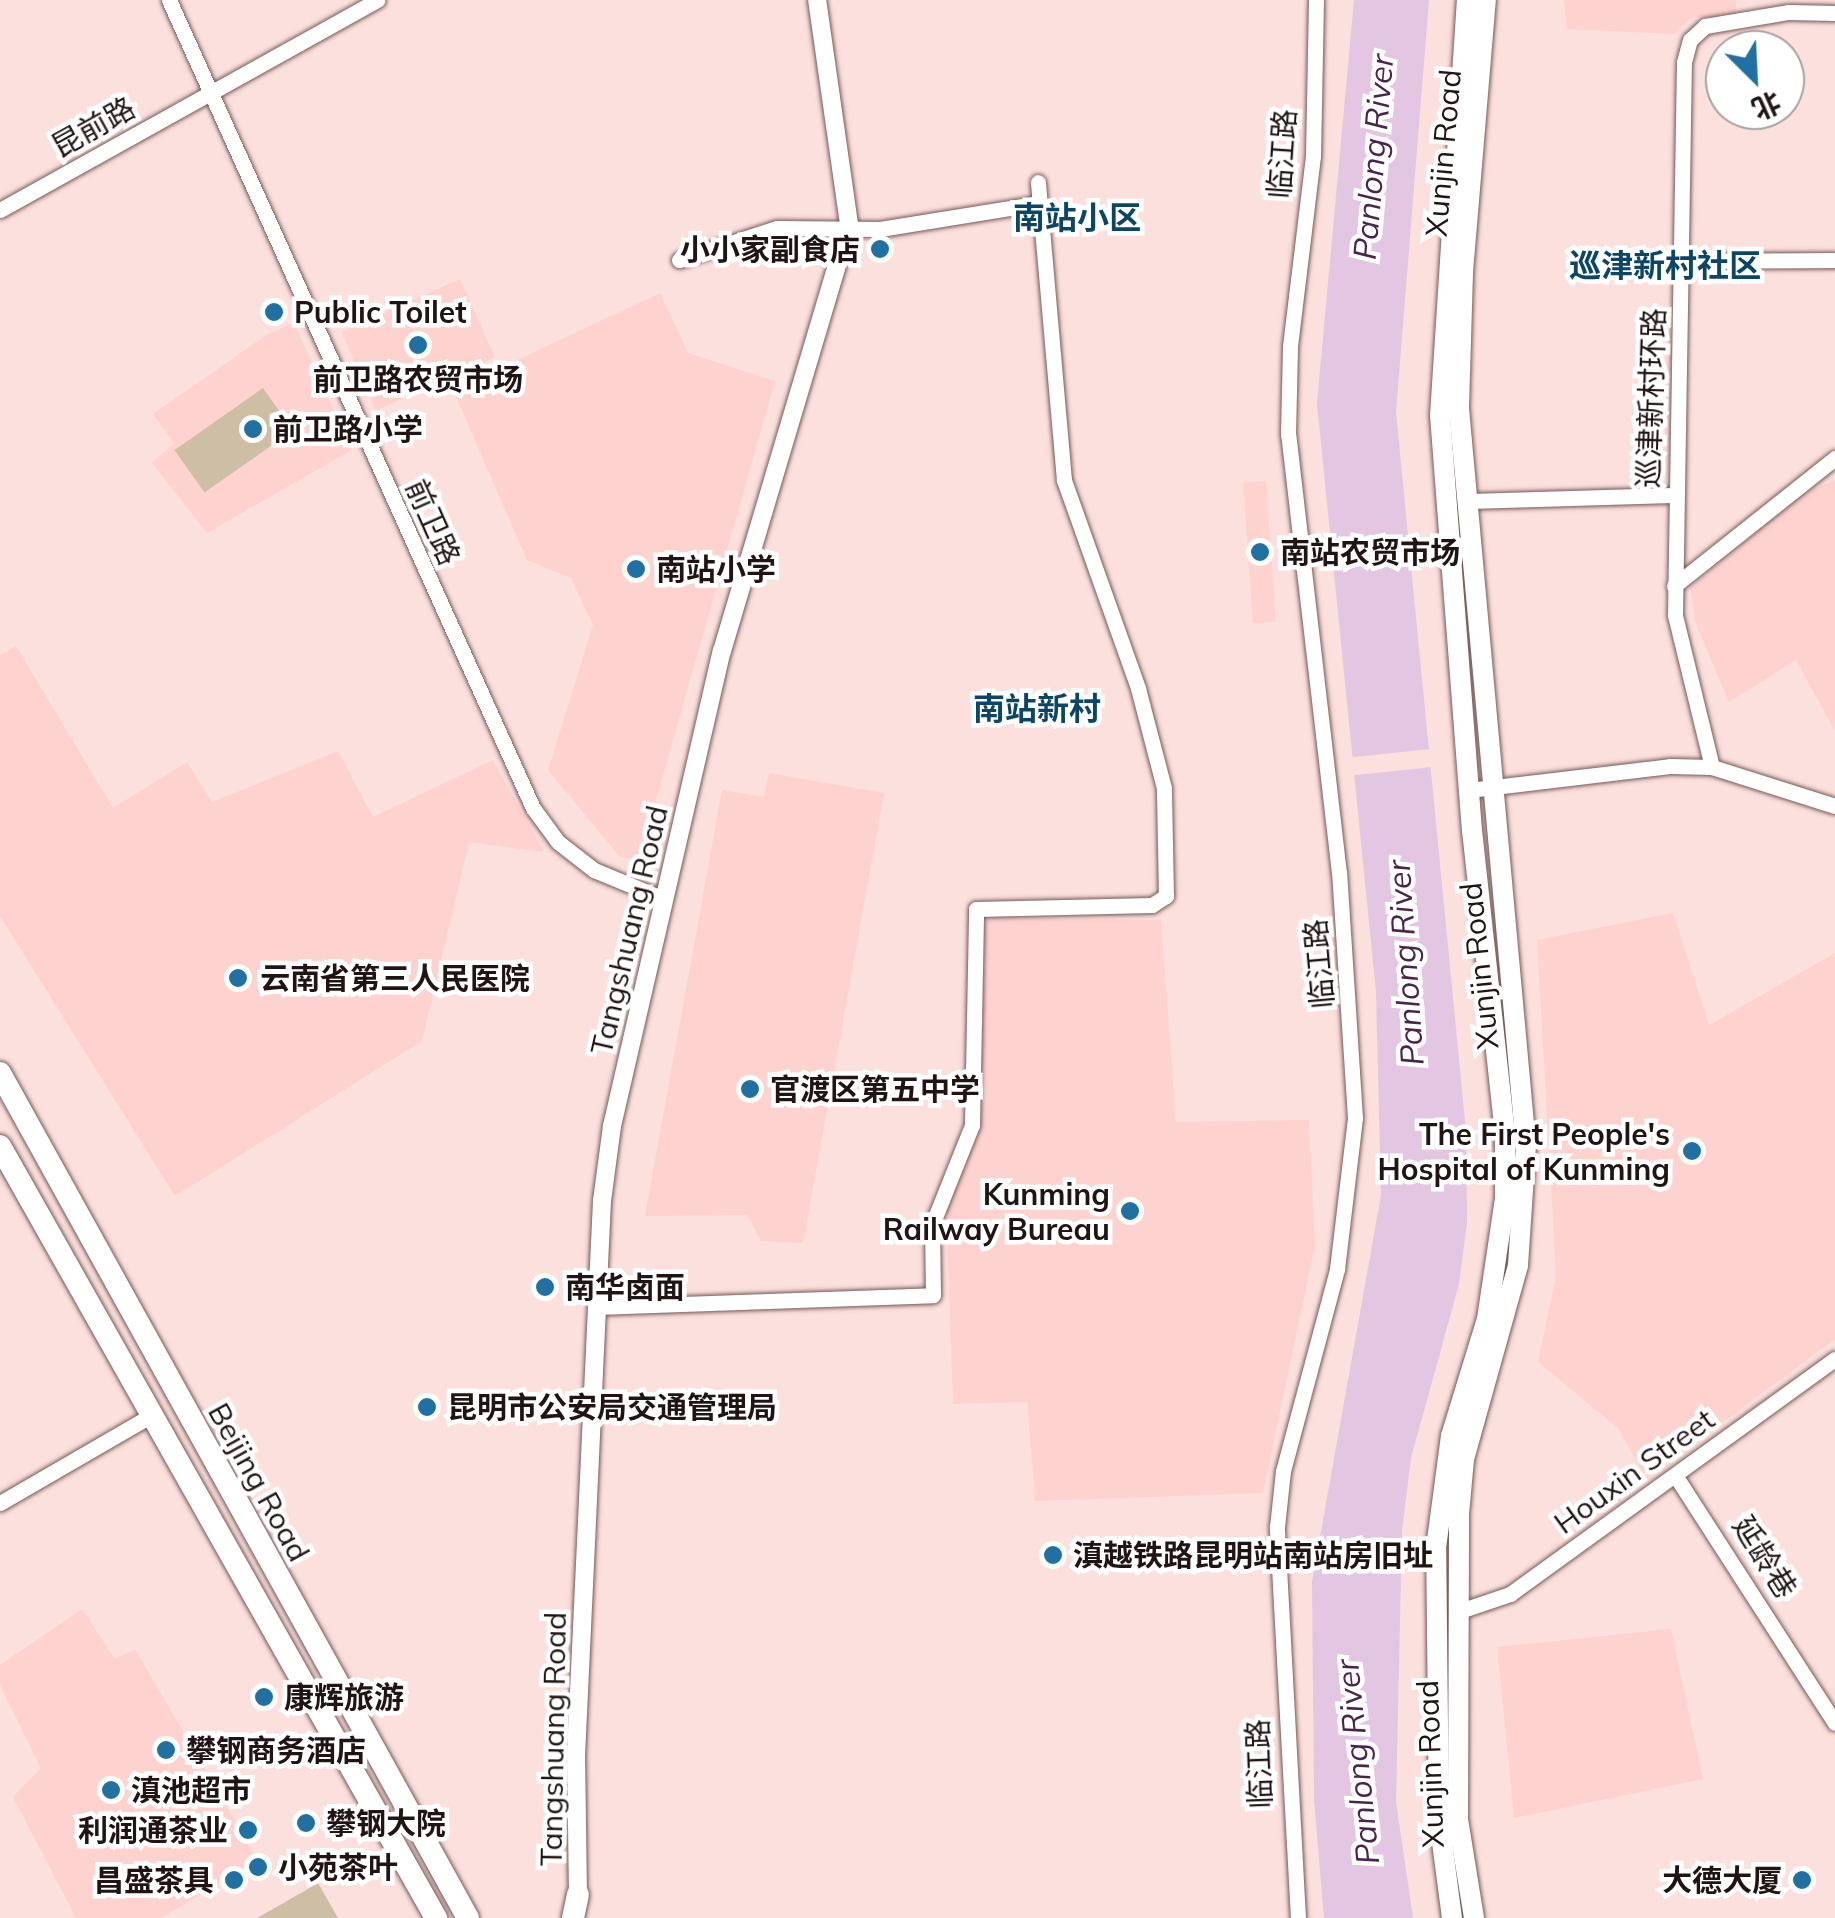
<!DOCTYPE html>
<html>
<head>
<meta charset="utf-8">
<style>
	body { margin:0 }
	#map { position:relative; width:1835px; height:1918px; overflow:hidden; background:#fce0de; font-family:Mulish,"Noto Sans SC",sans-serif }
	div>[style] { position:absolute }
	.built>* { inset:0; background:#fed2cf; transform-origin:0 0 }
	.green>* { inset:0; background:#cebea5; transform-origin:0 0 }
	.water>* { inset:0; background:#e2c6e2 }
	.pier>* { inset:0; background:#fce0de; transform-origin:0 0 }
	.roads { filter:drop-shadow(0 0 2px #765957) drop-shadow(0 0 2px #765957) }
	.minor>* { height:15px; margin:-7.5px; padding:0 7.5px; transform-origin:7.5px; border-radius:7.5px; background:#fff }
	.tertiary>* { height:18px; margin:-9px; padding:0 9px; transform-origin:9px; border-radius:9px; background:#fff }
	.secondary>* { height:20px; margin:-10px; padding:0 10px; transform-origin:10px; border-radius:10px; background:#fff }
	.primary>* { height:22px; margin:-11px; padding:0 11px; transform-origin:11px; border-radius:11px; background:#fff }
	.dots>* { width:28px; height:28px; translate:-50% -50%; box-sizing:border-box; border:5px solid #fff; border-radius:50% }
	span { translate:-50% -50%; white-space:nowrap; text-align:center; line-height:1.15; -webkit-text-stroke:9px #fff; paint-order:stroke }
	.street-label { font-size:30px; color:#201414 }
	.poi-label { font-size:30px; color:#201414; font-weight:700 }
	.right { translate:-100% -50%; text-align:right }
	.left { translate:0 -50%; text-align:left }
	.water-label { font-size:32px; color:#4a254b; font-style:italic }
	.neighbourhood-label { font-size:32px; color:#0c4667; font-weight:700 }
	.north { position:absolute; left:1705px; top:30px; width:100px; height:100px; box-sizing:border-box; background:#fff; border:2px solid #a6a1a1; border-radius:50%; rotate:156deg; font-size:28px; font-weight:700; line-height:40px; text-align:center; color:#201414 }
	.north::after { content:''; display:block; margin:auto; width:35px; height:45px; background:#2071a2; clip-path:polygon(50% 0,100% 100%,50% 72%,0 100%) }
</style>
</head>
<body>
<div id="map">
	<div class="built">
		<div style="clip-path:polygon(1564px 0,1736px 0,1736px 15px,1691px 18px,1674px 34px,1567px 29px)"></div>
		<div style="left:460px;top:279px;width:86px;height:130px;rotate:66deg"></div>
		<div style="clip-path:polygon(660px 293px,688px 353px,775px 381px,639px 860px,620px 857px,548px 770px,593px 625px,571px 578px,527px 560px,453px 390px)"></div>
		<div style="clip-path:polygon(294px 323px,352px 450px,207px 533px,152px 463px,174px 443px,153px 414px,268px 334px)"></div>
		<div style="clip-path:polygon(1835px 480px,1835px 731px,1796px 660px,1729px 702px,1695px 622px,1690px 587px,1803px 494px)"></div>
		<div style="left:1266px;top:481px;width:141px;height:23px;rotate:86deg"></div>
		<div style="clip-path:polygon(16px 646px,113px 808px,187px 762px,212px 802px,338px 751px,373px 817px,493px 760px,544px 852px,469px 842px,422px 1041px,175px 1196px,0 916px,0 655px)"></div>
		<div style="clip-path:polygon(769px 773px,884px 793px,803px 1243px,761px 1241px,747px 1215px,645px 1216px,722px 790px,764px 797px)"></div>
		<div style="clip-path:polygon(1673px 913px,1709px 1025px,1835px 953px,1835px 1339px,1646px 1479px,1619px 1429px,1538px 1362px,1556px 1276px,1537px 940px)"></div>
		<div style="clip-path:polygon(990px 918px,1161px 920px,1176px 1122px,1309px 1120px,1315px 1245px,1263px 1493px,1035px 1501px,1027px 1402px,953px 1404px,946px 1198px,980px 1129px,977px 931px)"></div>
		<div style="clip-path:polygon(82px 1609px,115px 1659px,135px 1649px,258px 1860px,161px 1918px,76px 1918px,13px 1797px,41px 1768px,0 1685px,0 1665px)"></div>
		<div style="clip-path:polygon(1671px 1629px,1703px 1779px,1514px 1818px,1497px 1647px)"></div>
	</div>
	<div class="green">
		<div style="left:263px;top:388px;width:52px;height:108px;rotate:55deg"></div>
		<div style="clip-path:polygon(318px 1883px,338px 1918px,257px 1918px,294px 1897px)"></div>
	</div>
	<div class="water">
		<div style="clip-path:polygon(1354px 0,1429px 0,1396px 412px,1466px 1131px,1467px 1223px,1459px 1284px,1411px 1458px,1402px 1531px,1396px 1802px,1413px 1918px,1324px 1918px,1314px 1799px,1312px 1582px,1381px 1195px,1376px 992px,1317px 403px)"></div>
	</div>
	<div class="pier">
		<div style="left:1431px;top:749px;width:18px;height:80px;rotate:84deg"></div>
	</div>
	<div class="roads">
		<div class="minor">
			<div style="left:169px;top:0;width:886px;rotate:65.75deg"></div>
			<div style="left:533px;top:808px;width:42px;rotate:53.7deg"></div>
			<div style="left:558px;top:842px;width:46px;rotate:37.9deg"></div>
			<div style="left:594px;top:870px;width:76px;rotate:22.5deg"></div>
			<div style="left:0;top:210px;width:432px;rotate:-29.1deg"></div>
			<div style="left:679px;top:260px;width:103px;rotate:-18.1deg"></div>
			<div style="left:777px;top:228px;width:103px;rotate:0.6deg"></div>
			<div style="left:880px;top:229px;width:162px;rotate:-9.2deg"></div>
			<div style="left:1684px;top:261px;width:151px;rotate:-0.4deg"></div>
			<div style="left:1468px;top:501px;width:206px;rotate:-1.7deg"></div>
			<div style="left:1674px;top:586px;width:206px;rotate:-38.5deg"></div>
			<div style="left:1712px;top:767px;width:156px;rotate:-103.7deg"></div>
			<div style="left:1675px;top:615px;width:553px;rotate:-89.07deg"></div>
			<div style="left:1684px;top:62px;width:23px;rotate:-75deg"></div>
			<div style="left:1690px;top:40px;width:21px;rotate:-43deg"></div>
			<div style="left:1705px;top:26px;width:85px;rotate:-9.5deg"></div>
			<div style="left:1789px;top:12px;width:46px;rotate:1.2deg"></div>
			<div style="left:1469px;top:790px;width:202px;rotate:-6.8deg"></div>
			<div style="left:1670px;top:766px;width:42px;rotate:1.4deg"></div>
			<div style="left:1712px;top:767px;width:129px;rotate:17.6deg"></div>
			<div style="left:596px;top:1307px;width:337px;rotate:-2deg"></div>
			<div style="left:933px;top:1295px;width:70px;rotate:-90.8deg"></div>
			<div style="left:932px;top:1225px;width:108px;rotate:-68.2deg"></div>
			<div style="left:972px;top:1125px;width:216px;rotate:-88.9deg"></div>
			<div style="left:976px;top:909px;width:176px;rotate:-1.3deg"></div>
			<div style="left:1152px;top:905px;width:17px;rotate:-33deg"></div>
			<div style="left:1166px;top:896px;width:108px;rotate:-91.1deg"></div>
			<div style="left:1164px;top:788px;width:103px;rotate:-104.6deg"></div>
			<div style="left:1138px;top:688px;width:221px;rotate:-109.6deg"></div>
			<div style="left:1064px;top:480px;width:299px;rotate:-95deg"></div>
			<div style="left:1675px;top:1475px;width:295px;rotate:57.2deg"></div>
			<div style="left:0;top:1503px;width:173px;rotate:-30.1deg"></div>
			<div style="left:1457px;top:1612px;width:56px;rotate:-18.8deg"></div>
			<div style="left:1510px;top:1594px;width:401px;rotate:-35.9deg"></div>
			<div style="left:1298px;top:1918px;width:392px;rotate:-93.1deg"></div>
			<div style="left:1277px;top:1527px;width:56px;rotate:-83.9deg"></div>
			<div style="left:1283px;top:1471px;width:209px;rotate:-75deg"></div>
			<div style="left:1337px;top:1269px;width:152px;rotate:-83.2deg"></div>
			<div style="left:1355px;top:1118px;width:246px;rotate:-93.7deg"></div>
			<div style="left:1339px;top:873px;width:441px;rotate:-96.6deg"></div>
			<div style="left:1288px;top:435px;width:89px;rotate:-88.7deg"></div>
			<div style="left:1290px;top:346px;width:191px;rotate:-83.1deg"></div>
			<div style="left:1313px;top:156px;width:156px;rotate:-88.9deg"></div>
		</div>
		<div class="tertiary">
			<div style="left:578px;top:1895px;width:139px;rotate:-90.8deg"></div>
			<div style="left:576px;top:1756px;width:556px;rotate:-87.32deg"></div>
			<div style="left:602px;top:1201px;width:76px;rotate:-82.4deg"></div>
			<div style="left:612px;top:1126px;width:488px;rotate:-77deg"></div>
			<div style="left:722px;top:651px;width:445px;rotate:-73.4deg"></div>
			<div style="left:849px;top:224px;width:226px;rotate:-98.1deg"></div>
		</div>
		<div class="secondary">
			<div style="left:1452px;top:1918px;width:100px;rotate:-97.5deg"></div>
			<div style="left:1439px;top:1819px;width:271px;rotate:-90.6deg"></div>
			<div style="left:1436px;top:1548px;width:113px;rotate:-82.4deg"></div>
			<div style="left:1451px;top:1436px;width:122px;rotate:-72.9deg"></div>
			<div style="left:1487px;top:1319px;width:122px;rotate:-81.5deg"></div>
			<div style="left:1505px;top:1198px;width:64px;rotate:-90deg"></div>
			<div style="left:1505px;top:1134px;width:305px;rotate:-96.2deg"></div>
			<div style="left:1472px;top:831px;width:416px;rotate:-94.4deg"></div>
			<div style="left:1440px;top:416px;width:417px;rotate:-86.3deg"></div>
			<div style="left:1474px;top:1918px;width:100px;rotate:-99.2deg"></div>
			<div style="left:1458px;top:1819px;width:305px;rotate:-89.8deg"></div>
			<div style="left:1459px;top:1514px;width:55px;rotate:-84.8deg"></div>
			<div style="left:1464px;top:1459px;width:201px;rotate:-74.4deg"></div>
			<div style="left:1518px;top:1265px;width:119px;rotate:-86.2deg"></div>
			<div style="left:1526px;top:1146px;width:741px;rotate:-95.19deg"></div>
			<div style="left:1459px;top:408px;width:136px;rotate:-88.3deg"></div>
			<div style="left:1463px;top:272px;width:273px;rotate:-85.2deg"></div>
		</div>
		<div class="primary">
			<div style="left:0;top:1073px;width:966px;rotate:61.02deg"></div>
			<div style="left:0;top:1146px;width:887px;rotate:60.54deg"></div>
			<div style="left:573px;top:1918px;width:24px;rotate:-78deg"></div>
		</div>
	</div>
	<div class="dots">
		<div style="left:880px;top:249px;background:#2071a2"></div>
		<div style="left:274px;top:312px;background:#2071a2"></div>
		<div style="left:418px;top:345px;background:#2071a2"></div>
		<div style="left:253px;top:429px;background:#2071a2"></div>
		<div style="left:1260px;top:552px;background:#2071a2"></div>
		<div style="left:636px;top:569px;background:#2071a2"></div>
		<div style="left:238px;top:978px;background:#2071a2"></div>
		<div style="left:750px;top:1089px;background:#2071a2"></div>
		<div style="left:1692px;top:1151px;background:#2071a2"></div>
		<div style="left:1130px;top:1211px;background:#2071a2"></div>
		<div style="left:545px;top:1287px;background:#2071a2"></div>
		<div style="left:427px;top:1407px;background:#2071a2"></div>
		<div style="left:1053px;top:1555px;background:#2071a2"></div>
		<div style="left:264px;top:1697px;background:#2071a2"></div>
		<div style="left:166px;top:1750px;background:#2071a2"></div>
		<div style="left:111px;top:1790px;background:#2071a2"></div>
		<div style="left:306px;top:1823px;background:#2071a2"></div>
		<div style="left:248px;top:1830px;background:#2071a2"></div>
		<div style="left:258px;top:1867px;background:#2071a2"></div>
		<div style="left:234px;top:1880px;background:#2071a2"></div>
		<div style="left:1802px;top:1880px;background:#2071a2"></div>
	</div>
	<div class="street-label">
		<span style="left:93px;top:127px;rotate:-29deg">昆前路</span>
		<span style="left:1443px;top:153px;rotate:-85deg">Xunjin Road</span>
		<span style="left:1282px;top:154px;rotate:-86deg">临江路</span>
		<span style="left:1651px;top:398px;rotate:-88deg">巡津新村环路</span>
		<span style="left:433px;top:522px;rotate:66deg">前卫路</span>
		<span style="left:629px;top:930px;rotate:-77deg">Tangshuang Road</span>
		<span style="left:1319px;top:964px;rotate:-95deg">临江路</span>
		<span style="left:1479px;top:966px;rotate:-96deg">Xunjin Road</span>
		<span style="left:1634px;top:1471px;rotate:-36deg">Houxin Street</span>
		<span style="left:259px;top:1482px;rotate:61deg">Beijing Road</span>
		<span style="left:1765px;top:1557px;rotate:58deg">延龄巷</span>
		<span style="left:553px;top:1739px;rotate:-89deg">Tangshuang Road</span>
		<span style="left:1259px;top:1764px;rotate:-92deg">临江路</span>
		<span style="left:1430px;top:1764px;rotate:-92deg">Xunjin Road</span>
	</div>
	<div class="poi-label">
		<span class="right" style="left:860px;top:249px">小小家副食店</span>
		<span class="left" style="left:294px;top:312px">Public Toilet</span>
		<span style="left:418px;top:379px">前卫路农贸市场</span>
		<span class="left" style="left:273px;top:429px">前卫路小学</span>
		<span class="left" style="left:1280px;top:552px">南站农贸市场</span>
		<span class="left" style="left:656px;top:569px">南站小学</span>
		<span class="left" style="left:260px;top:978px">云南省第三人民医院</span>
		<span class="left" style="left:770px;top:1089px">官渡区第五中学</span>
		<span class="right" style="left:1670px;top:1151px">The First People's<br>Hospital of Kunming</span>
		<span class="right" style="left:1110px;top:1211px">Kunming<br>Railway Bureau</span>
		<span class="left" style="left:565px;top:1287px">南华卤面</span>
		<span class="left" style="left:447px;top:1407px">昆明市公安局交通管理局</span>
		<span class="left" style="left:1073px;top:1555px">滇越铁路昆明站南站房旧址</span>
		<span class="left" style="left:284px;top:1697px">康辉旅游</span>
		<span class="left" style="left:186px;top:1750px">攀钢商务酒店</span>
		<span class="left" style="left:131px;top:1790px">滇池超市</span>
		<span class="left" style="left:326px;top:1823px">攀钢大院</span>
		<span class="right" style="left:228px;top:1830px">利润通茶业</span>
		<span class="left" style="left:278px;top:1867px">小苑茶叶</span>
		<span class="right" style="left:214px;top:1880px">昌盛茶具</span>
		<span class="right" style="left:1782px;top:1880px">大德大厦</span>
	</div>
	<div class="water-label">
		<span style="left:1373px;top:157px;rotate:-85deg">Panlong River</span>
		<span style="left:1405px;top:963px;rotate:-94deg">Panlong River</span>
		<span style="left:1357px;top:1762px;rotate:-96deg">Panlong River</span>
	</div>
	<div class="neighbourhood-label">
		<span style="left:1077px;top:217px">南站小区</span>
		<span style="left:1665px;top:265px">巡津新村社区</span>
		<span style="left:1037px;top:708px">南站新村</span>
	</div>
	<div class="north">北</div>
</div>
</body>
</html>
